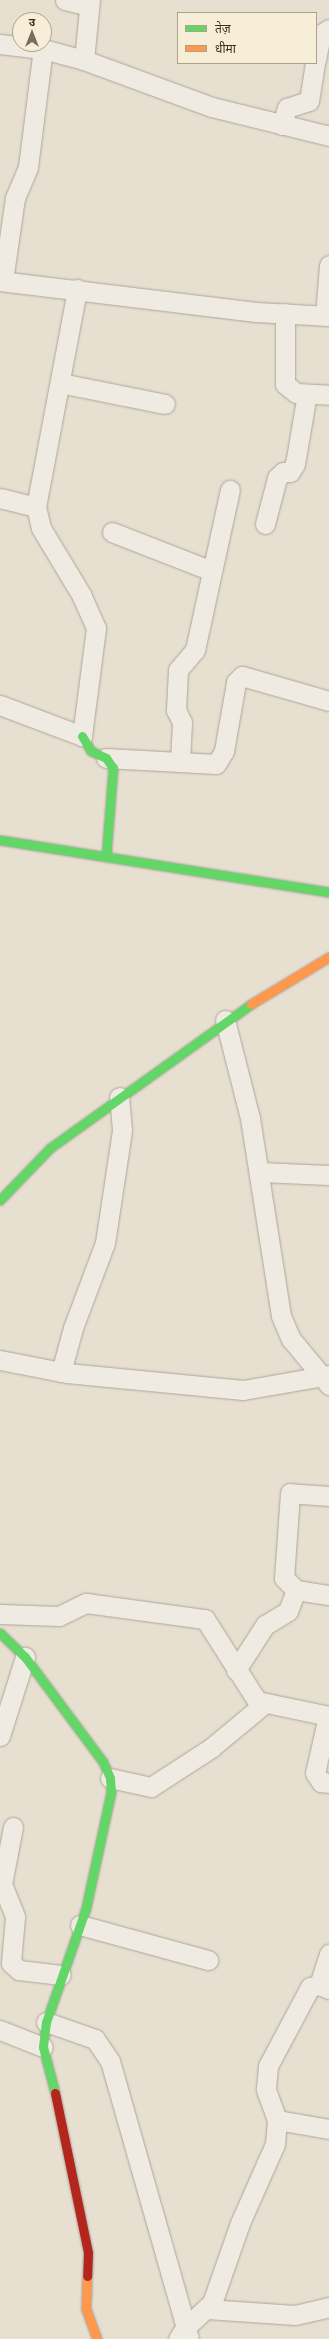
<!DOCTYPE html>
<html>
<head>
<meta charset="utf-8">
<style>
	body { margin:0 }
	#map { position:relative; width:329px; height:2339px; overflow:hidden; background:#e7e0d1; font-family:Literata,"Noto Sans Devanagari",serif }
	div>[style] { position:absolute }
	.roads { filter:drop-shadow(0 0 1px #ada599) drop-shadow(0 0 1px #ada599) }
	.street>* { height:19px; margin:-9.5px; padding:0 9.5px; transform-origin:9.5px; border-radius:9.5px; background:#efebe3 }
	.fast>* { height:9px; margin:-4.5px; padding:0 4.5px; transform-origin:4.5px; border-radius:4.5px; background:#63d668 }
	.slow>* { height:9px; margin:-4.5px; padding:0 4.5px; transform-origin:4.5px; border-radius:4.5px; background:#ff974d }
	.jam>* { height:9px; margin:-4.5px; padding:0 4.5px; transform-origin:4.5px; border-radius:4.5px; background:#b3261e }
	span { translate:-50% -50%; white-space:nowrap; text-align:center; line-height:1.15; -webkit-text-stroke:3px #f7eed8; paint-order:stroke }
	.legend { position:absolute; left:177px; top:12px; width:140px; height:52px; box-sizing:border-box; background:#f7eed8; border:1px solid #ada18e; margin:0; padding:5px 7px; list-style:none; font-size:12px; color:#3d2e20 }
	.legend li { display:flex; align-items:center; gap:8px; height:20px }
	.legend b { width:20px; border:1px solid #ada18e }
	.north { position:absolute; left:12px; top:12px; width:40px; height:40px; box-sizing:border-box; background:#f7eed8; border:1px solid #ada18e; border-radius:50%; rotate:0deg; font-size:11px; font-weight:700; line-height:16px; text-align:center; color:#3d2e20 }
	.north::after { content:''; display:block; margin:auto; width:14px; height:18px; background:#786c5e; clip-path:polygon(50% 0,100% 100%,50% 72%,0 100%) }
</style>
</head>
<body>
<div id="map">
	<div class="roads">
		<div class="street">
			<div style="left:65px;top:0;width:25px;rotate:14deg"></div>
			<div style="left:0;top:44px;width:43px;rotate:6.6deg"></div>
			<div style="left:43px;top:49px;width:42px;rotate:15deg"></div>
			<div style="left:84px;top:60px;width:136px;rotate:20.2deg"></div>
			<div style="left:212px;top:107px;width:121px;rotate:13.9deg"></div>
			<div style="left:84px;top:60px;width:60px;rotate:-84.3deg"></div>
			<div style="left:316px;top:60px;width:26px;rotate:-79deg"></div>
			<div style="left:321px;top:34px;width:9px;rotate:-32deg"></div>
			<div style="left:282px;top:125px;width:18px;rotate:-74deg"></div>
			<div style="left:287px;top:108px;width:23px;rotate:-18deg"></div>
			<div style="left:309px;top:101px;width:38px;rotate:-81deg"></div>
			<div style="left:0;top:281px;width:258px;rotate:6.9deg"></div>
			<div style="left:256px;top:312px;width:73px;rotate:3.1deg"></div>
			<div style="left:3px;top:281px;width:84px;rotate:-81.8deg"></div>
			<div style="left:15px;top:198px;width:34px;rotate:-67deg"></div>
			<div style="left:28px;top:167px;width:119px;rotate:-82.8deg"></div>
			<div style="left:285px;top:313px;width:71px;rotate:90deg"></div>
			<div style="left:285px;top:384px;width:14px;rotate:39deg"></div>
			<div style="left:296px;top:393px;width:33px;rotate:3deg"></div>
			<div style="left:325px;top:316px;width:51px;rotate:-85.5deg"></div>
			<div style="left:60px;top:383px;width:107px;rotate:11.3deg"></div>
			<div style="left:0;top:498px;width:37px;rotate:14deg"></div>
			<div style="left:265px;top:524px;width:48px;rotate:-75.4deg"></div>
			<div style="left:277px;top:478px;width:8px;rotate:-45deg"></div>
			<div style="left:283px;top:472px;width:7px"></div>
			<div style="left:290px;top:472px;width:9px;rotate:-58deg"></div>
			<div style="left:295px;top:464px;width:71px;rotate:-80.3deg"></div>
			<div style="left:112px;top:532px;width:107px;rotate:21.3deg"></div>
			<div style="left:0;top:705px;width:88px;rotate:20.7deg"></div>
			<div style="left:82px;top:736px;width:109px;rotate:-82.6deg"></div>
			<div style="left:96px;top:628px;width:35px;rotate:-114deg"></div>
			<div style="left:82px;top:596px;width:79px;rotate:-121.1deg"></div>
			<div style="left:41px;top:528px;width:22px;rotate:-103deg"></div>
			<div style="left:36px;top:507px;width:222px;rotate:-79.3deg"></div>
			<div style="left:106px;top:758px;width:110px;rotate:3.1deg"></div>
			<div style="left:216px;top:764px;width:15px;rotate:-58deg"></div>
			<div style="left:224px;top:751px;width:70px;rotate:-80.1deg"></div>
			<div style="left:236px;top:682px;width:8px;rotate:-45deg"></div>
			<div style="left:242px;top:676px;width:91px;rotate:16deg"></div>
			<div style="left:180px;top:762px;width:40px;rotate:-87.1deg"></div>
			<div style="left:182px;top:722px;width:13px;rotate:-117deg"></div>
			<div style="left:176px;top:710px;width:40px;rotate:-87.1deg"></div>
			<div style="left:178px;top:670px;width:26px;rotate:-50deg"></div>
			<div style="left:195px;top:650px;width:164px;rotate:-77.7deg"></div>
			<div style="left:225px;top:1020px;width:101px;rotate:75.7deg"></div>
			<div style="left:250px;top:1118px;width:200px;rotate:81.1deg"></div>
			<div style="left:281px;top:1316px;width:25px;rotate:67deg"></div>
			<div style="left:291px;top:1339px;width:60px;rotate:50.4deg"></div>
			<div style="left:259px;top:1172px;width:70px;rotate:2.5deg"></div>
			<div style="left:0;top:1360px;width:68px;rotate:11deg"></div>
			<div style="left:67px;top:1373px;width:177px;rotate:5.5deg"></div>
			<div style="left:243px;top:1390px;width:87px;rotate:-9.9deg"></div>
			<div style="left:61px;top:1372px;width:46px;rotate:-74.7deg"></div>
			<div style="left:73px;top:1328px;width:91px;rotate:-69.4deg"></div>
			<div style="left:105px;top:1243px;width:114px;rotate:-81.4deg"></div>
			<div style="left:122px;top:1130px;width:33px;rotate:-95deg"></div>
			<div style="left:329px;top:1496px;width:39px;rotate:-176deg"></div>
			<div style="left:290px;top:1493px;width:85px;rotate:94deg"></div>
			<div style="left:284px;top:1578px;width:17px;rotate:45deg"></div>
			<div style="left:296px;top:1590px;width:33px;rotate:9deg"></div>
			<div style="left:0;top:1614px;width:59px;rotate:1.9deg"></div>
			<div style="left:59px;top:1616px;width:30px;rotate:-26deg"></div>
			<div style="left:86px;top:1603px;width:120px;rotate:7.7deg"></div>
			<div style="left:205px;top:1619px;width:97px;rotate:57.6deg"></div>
			<div style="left:257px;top:1701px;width:74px;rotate:11.8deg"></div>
			<div style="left:236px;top:1670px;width:54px;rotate:-57.2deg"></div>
			<div style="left:265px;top:1625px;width:27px;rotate:-31deg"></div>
			<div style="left:288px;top:1611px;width:22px;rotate:-69deg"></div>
			<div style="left:328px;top:1716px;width:58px;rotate:102.8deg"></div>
			<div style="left:315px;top:1773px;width:11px;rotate:56deg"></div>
			<div style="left:321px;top:1782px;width:8px;rotate:7deg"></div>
			<div style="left:0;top:1736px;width:83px;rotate:-72.4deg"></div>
			<div style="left:110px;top:1778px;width:42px;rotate:12.4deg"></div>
			<div style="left:151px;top:1787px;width:72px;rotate:-33deg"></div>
			<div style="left:211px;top:1748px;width:70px;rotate:-39.8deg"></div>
			<div style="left:13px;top:1827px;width:58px;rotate:100.9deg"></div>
			<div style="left:2px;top:1884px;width:35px;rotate:68deg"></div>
			<div style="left:15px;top:1917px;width:46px;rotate:95deg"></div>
			<div style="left:11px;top:1963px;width:11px;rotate:41deg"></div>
			<div style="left:19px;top:1970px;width:42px;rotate:6.8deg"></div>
			<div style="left:80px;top:1925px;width:133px;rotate:15.3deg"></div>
			<div style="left:319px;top:1985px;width:33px;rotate:-72deg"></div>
			<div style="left:46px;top:2022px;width:52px;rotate:19.1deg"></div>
			<div style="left:95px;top:2039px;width:27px;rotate:56deg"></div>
			<div style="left:110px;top:2061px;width:288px;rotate:74.1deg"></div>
			<div style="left:0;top:2030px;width:46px;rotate:21.6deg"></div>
			<div style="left:277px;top:2120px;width:53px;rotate:9.8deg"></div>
			<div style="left:207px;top:2309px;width:88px;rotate:3.9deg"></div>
			<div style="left:295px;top:2315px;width:35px;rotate:-13deg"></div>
			<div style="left:178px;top:2339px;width:13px;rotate:-58deg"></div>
			<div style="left:185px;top:2328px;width:37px;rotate:-43deg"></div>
			<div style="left:212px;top:2303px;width:85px;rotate:-70.7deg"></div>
			<div style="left:240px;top:2223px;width:86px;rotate:-66.1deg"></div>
			<div style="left:275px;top:2144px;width:24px;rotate:-85deg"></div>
			<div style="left:277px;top:2120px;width:33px;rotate:-110deg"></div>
			<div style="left:266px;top:2089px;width:23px;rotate:-85deg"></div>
			<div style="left:268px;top:2066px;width:89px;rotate:-62deg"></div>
			<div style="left:310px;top:1987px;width:9px;rotate:-13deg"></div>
			<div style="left:319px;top:1985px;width:11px;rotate:22deg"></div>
		</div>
		<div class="fast">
			<div style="left:82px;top:736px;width:17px;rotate:59deg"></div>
			<div style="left:91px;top:751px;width:17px;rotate:25deg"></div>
			<div style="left:106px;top:758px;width:12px;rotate:55deg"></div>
			<div style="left:113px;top:768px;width:88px;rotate:94.5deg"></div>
			<div style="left:0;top:840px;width:333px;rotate:9deg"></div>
			<div style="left:0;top:1200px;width:72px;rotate:-46.1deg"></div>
			<div style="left:50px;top:1148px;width:247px;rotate:-35.6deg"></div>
			<div style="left:0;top:1633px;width:35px;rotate:44deg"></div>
			<div style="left:25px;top:1657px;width:131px;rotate:53.4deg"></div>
			<div style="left:103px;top:1762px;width:17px;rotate:66deg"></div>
			<div style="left:110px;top:1778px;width:14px;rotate:86deg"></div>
			<div style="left:111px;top:1792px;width:119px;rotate:102.2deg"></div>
			<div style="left:86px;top:1908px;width:121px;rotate:109.3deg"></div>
			<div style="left:46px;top:2022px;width:25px;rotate:97deg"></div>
			<div style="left:43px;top:2047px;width:48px;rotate:75.4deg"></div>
		</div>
		<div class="slow">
			<div style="left:251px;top:1004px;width:91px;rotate:-31.1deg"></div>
			<div style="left:87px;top:2276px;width:33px;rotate:92deg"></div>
			<div style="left:86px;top:2309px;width:32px;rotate:70deg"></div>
		</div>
		<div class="jam">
			<div style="left:55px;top:2093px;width:163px;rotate:78.3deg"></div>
			<div style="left:88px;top:2253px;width:23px;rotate:92deg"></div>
		</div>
	</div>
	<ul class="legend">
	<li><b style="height:5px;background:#63d668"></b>तेज़</li>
	<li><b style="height:5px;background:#ff974d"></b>धीमा</li>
	</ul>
	<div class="north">उ</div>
</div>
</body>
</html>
